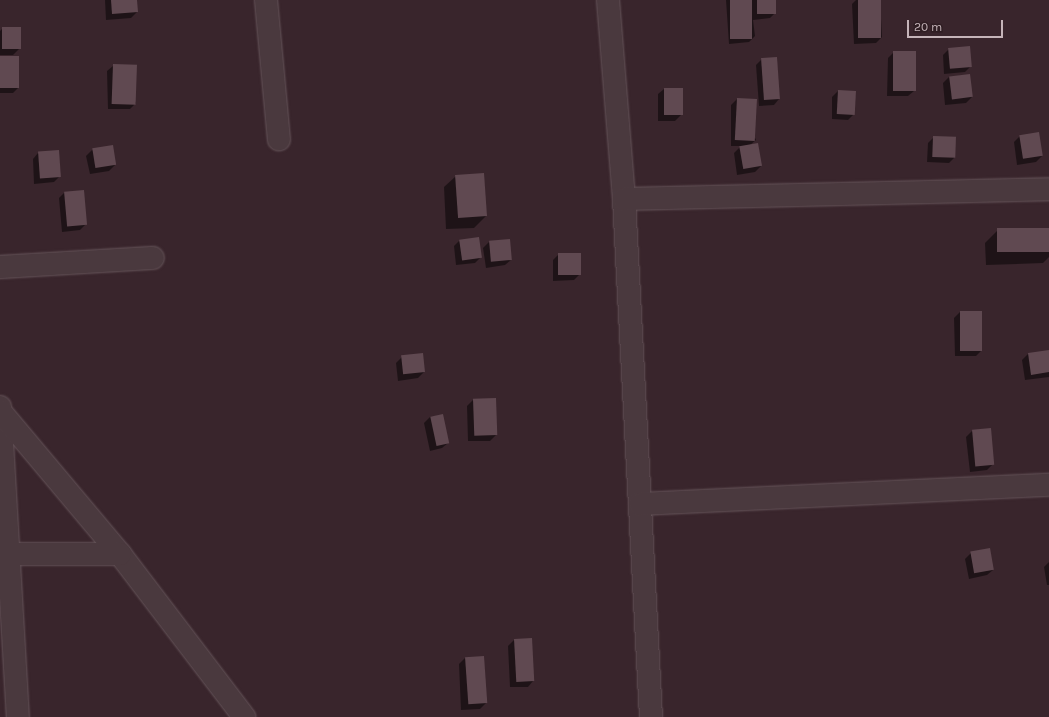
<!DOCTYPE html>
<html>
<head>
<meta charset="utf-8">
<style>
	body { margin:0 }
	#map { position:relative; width:1049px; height:717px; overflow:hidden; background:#39252c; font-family:Karla,sans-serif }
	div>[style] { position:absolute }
	.shadow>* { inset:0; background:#0007 }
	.building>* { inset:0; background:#604951; transform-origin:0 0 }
	.roads { filter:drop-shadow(0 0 1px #655459) drop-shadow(0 0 1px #655459) }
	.street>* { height:22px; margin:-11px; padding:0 11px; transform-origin:11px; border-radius:11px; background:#4a393e }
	span { translate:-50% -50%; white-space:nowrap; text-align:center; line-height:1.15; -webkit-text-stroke:3px #2f1e23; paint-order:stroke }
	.scale { position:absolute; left:907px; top:20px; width:96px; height:18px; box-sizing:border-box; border:2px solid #c5b4b9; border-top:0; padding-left:5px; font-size:12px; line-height:14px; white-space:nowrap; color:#c5b4b9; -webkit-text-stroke:3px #2f1e23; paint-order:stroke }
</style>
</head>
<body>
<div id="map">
	<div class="shadow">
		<div style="clip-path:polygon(105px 0,136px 0,137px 12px,131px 18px,106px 20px)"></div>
		<div style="clip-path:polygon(726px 0,775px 0,776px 12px,770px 18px,753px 20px,755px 36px,749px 42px,729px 44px)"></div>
		<div style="clip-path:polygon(856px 0,880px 0,882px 37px,876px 43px,854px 44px,852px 4px)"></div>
		<div style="clip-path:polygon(3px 28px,19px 49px,13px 55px,0 55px,0 31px)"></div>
		<div style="clip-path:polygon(949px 49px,971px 66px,965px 72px,944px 74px,943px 55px)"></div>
		<div style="clip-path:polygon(894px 52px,914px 91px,908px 96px,887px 96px,888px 58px)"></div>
		<div style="clip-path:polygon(0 57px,19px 87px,13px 93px,0 93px)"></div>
		<div style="clip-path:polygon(762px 59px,779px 99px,774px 105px,759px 106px,756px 65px)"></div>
		<div style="clip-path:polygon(113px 66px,136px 103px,130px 109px,108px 109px,107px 71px)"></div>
		<div style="clip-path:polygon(969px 75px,972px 97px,966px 103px,945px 105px,943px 83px,949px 77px)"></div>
		<div style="clip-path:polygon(664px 89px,682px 89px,681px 115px,675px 121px,658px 121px,658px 94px)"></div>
		<div style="clip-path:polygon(838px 91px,854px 114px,848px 120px,832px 119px,832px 97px)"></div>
		<div style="clip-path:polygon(737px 99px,756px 140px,750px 145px,761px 166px,755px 172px,737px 175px,734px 153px,741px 146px,731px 146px,731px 105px)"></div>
		<div style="clip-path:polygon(1020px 136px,1042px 156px,1036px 162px,1017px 165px,1014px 142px)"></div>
		<div style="clip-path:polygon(934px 137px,955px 157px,949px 163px,927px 162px,928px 143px)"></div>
		<div style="clip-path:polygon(92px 150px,115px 165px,109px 171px,90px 174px,86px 156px)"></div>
		<div style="clip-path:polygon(38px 153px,60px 176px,54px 182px,34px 184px,33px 159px)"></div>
		<div style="clip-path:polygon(456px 176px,486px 216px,474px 228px,446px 229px,444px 187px)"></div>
		<div style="clip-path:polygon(65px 192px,86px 224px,80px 230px,62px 232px,59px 198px)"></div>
		<div style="clip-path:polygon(1049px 229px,1049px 257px,1043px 263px,986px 265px,985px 243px,997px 231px)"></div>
		<div style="clip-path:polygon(459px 241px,481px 257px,475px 263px,456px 265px,454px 246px)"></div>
		<div style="clip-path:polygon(489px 242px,511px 260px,505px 265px,486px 268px,483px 248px)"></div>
		<div style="clip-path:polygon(559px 254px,579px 275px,574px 280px,553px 281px,553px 260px)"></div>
		<div style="clip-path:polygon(960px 312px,982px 350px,976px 356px,955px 356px,954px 318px)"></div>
		<div style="clip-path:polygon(1049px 351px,1049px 377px,1025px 380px,1022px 360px,1028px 354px)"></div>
		<div style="clip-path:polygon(402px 357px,424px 372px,418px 378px,398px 381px,396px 363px)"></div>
		<div style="clip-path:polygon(473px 400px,496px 435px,490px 441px,468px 441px,467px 406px)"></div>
		<div style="clip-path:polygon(442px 415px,448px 443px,442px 448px,430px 451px,424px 423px,430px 417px)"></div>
		<div style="clip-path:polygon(972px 431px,993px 464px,987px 470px,970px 472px,966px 437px)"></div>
		<div style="clip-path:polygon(971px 553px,993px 570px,987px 575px,969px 579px,965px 559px)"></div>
		<div style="clip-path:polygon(1049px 562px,1049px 585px,1047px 585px,1044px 567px)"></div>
		<div style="clip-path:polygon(514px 640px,533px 681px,528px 687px,510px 687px,508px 646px)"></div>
		<div style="clip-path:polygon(465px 658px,486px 703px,480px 709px,461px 710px,459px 664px)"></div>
	</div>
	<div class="building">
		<div style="clip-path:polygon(111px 0,137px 0,138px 12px,112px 14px)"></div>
		<div style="left:730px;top:0;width:22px;height:39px"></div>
		<div style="left:757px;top:0;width:19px;height:14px"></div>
		<div style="left:858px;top:0;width:23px;height:38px"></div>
		<div style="left:2px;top:27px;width:19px;height:22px"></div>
		<div style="left:970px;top:46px;width:21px;height:22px;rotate:85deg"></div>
		<div style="left:893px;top:51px;width:23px;height:40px"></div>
		<div style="left:0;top:56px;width:19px;height:32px"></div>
		<div style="left:777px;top:57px;width:42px;height:16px;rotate:86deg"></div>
		<div style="left:113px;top:64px;width:24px;height:40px;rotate:2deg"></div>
		<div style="left:970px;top:74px;width:23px;height:21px;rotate:83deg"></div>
		<div style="left:664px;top:88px;width:19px;height:27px"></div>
		<div style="left:838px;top:90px;width:18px;height:24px;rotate:3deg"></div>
		<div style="left:737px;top:98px;width:20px;height:42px;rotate:3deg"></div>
		<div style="left:1039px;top:132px;width:24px;height:20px;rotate:81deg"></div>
		<div style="left:933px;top:136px;width:23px;height:21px;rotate:2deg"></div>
		<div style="left:758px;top:143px;width:23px;height:19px;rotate:80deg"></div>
		<div style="left:113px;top:145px;width:20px;height:21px;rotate:81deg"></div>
		<div style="left:59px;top:150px;width:27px;height:21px;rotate:86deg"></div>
		<div style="left:484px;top:173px;width:43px;height:29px;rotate:86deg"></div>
		<div style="left:84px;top:190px;width:35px;height:20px;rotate:85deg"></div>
		<div style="left:1049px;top:228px;width:24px;height:52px;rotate:90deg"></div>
		<div style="left:479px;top:237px;width:21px;height:20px;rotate:82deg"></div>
		<div style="left:510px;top:239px;width:21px;height:21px;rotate:85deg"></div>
		<div style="left:558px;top:253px;width:23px;height:22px"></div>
		<div style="left:960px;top:311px;width:22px;height:40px"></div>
		<div style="clip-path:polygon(1049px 350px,1049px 372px,1031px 375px,1028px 353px)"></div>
		<div style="left:423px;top:353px;width:19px;height:22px;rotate:84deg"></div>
		<div style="left:496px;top:398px;width:37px;height:23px;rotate:88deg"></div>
		<div style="left:443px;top:414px;width:30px;height:13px;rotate:78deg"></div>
		<div style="left:991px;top:428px;width:37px;height:19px;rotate:85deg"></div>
		<div style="left:990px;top:548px;width:22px;height:20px;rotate:80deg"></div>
		<div style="left:532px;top:638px;width:43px;height:18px;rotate:87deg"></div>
		<div style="left:484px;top:656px;width:47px;height:19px;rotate:86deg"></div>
	</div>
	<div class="roads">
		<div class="street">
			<div style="left:266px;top:0;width:140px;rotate:84.7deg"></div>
			<div style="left:608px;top:0;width:200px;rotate:85.4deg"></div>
			<div style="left:624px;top:199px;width:519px;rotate:87.02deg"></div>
			<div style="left:624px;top:199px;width:425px;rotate:-1.3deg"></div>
			<div style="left:0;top:267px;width:153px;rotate:-3.4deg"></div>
			<div style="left:0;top:407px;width:311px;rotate:86.7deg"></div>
			<div style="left:0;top:411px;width:187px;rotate:50deg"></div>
			<div style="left:120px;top:554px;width:205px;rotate:52.7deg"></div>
			<div style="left:640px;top:504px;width:409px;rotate:-2.7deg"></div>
			<div style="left:0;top:554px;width:120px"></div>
		</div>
	</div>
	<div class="scale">20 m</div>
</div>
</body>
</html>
